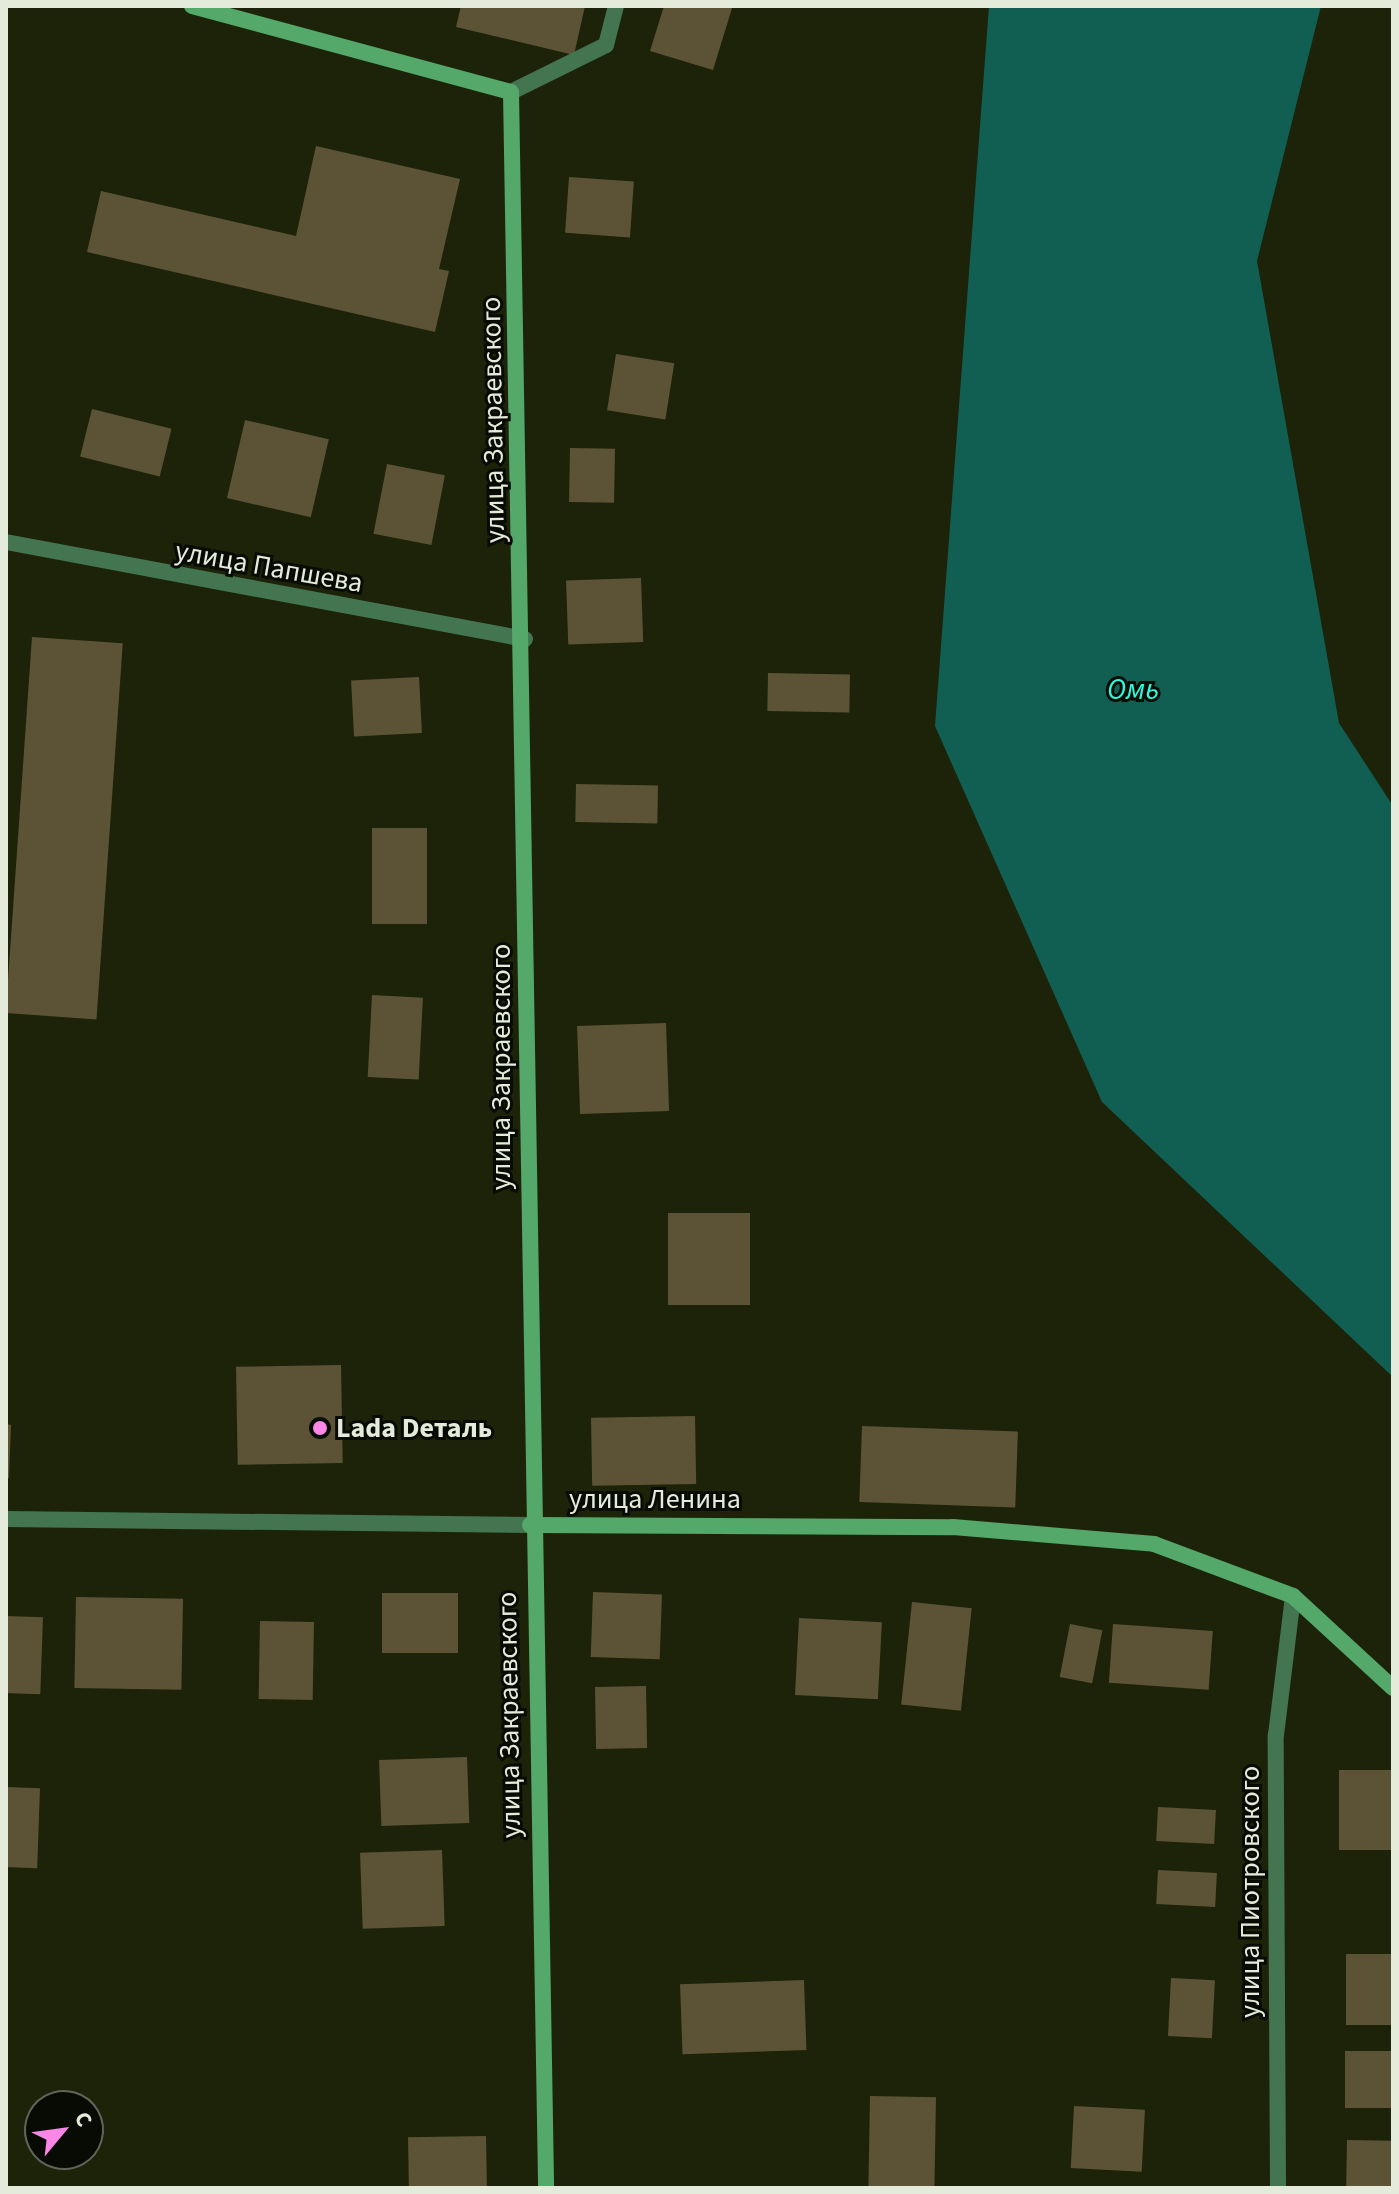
<!DOCTYPE html>
<html>
<head>
<meta charset="utf-8">
<style>
	body { margin:0 }
	#map { position:relative; width:1399px; height:2194px; overflow:hidden; background:#1d2308; font-family:"Source Sans 3",sans-serif }
	div>[style] { position:absolute }
	.water>* { inset:0; background:#115f53 }
	.building>* { inset:0; background:#5c5336; transform-origin:0 0 }
	.street>* { height:16px; margin:-8px; padding:0 8px; transform-origin:8px; border-radius:8px; background:#437650 }
	.secondary>* { height:16px; margin:-8px; padding:0 8px; transform-origin:8px; border-radius:8px; background:#53a86a }
	.dots>* { width:22px; height:22px; translate:-50% -50%; box-sizing:border-box; border:4px solid #080b03; border-radius:50% }
	span { translate:-50% -50%; white-space:nowrap; text-align:center; line-height:1.15; -webkit-text-stroke:6px #080b03; paint-order:stroke }
	.street-label { font-size:28px; color:#e5ebda }
	.poi-label { font-size:28px; color:#e5ebda; font-weight:700 }
	.left { translate:0 -50%; text-align:left }
	.water-label { font-size:30px; color:#2cf8db; font-style:italic }
	.frame { position:absolute; inset:0; border:8px solid #e5ebda; pointer-events:none }
	.north { position:absolute; left:24px; top:2090px; width:80px; height:80px; box-sizing:border-box; background:#080b03; border:2px solid #606559; border-radius:50%; rotate:61deg; font-size:22px; font-weight:700; line-height:32px; text-align:center; color:#e5ebda }
	.north::after { content:''; display:block; margin:auto; width:28px; height:36px; background:#fa87e6; clip-path:polygon(50% 0,100% 100%,50% 72%,0 100%) }
</style>
</head>
<body>
<div id="map">
	<div class="water">
		<div style="clip-path:polygon(989px 6px,1321px 6px,1257px 261px,1339px 723px,1393px 806px,1393px 1377px,1102px 1102px,935px 726px)"></div>
	</div>
	<div class="building">
		<div style="clip-path:polygon(461px 6px,585px 6px,574px 55px,456px 27px)"></div>
		<div style="clip-path:polygon(664px 6px,732px 8px,713px 70px,650px 51px)"></div>
		<div style="clip-path:polygon(316px 146px,460px 179px,439px 269px,449px 271px,435px 332px,87px 252px,101px 191px,296px 236px)"></div>
		<div style="left:569px;top:177px;width:65px;height:56px;rotate:4deg"></div>
		<div style="left:616px;top:354px;width:59px;height:57px;rotate:9deg"></div>
		<div style="left:92px;top:409px;width:82px;height:49px;rotate:14deg"></div>
		<div style="left:245px;top:420px;width:86px;height:80px;rotate:13deg"></div>
		<div style="left:570px;top:448px;width:45px;height:54px;rotate:1deg"></div>
		<div style="left:387px;top:464px;width:59px;height:71px;rotate:11deg"></div>
		<div style="left:641px;top:578px;width:64px;height:75px;rotate:88deg"></div>
		<div style="left:32px;top:637px;width:91px;height:377px;rotate:4deg"></div>
		<div style="left:768px;top:673px;width:82px;height:38px;rotate:1deg"></div>
		<div style="left:419px;top:677px;width:56px;height:68px;rotate:87deg"></div>
		<div style="left:576px;top:784px;width:82px;height:38px;rotate:1deg"></div>
		<div style="left:372px;top:828px;width:55px;height:96px"></div>
		<div style="left:372px;top:995px;width:51px;height:82px;rotate:3deg"></div>
		<div style="left:666px;top:1023px;width:88px;height:89px;rotate:88deg"></div>
		<div style="left:668px;top:1213px;width:82px;height:92px"></div>
		<div style="left:341px;top:1365px;width:98px;height:105px;rotate:89deg"></div>
		<div style="left:695px;top:1416px;width:68px;height:104px;rotate:89deg"></div>
		<div style="clip-path:polygon(6px 1424px,11px 1425px,9px 1478px,6px 1478px)"></div>
		<div style="left:862px;top:1426px;width:156px;height:76px;rotate:2deg"></div>
		<div style="left:593px;top:1592px;width:69px;height:65px;rotate:2deg"></div>
		<div style="left:382px;top:1593px;width:76px;height:60px"></div>
		<div style="left:76px;top:1597px;width:107px;height:91px;rotate:1deg"></div>
		<div style="left:912px;top:1602px;width:60px;height:103px;rotate:6deg"></div>
		<div style="left:6px;top:1616px;width:37px;height:77px;rotate:2deg"></div>
		<div style="left:799px;top:1618px;width:83px;height:77px;rotate:3deg"></div>
		<div style="left:260px;top:1621px;width:54px;height:78px;rotate:1deg"></div>
		<div style="left:1070px;top:1624px;width:33px;height:54px;rotate:11deg"></div>
		<div style="left:1113px;top:1624px;width:100px;height:59px;rotate:4deg"></div>
		<div style="left:646px;top:1686px;width:62px;height:51px;rotate:89deg"></div>
		<div style="left:467px;top:1757px;width:66px;height:88px;rotate:88deg"></div>
		<div style="left:1339px;top:1770px;width:54px;height:80px"></div>
		<div style="left:6px;top:1787px;width:34px;height:80px;rotate:2deg"></div>
		<div style="left:1158px;top:1807px;width:58px;height:34px;rotate:3deg"></div>
		<div style="left:442px;top:1850px;width:76px;height:82px;rotate:88deg"></div>
		<div style="left:1158px;top:1870px;width:59px;height:34px;rotate:3deg"></div>
		<div style="left:1393px;top:1954px;width:71px;height:47px;rotate:90deg"></div>
		<div style="left:1171px;top:1978px;width:44px;height:58px;rotate:3deg"></div>
		<div style="left:804px;top:1980px;width:70px;height:124px;rotate:88deg"></div>
		<div style="left:1393px;top:2051px;width:57px;height:48px;rotate:90deg"></div>
		<div style="left:870px;top:2096px;width:66px;height:92px;rotate:1deg"></div>
		<div style="left:1074px;top:2106px;width:71px;height:62px;rotate:3deg"></div>
		<div style="left:486px;top:2136px;width:52px;height:78px;rotate:89deg"></div>
		<div style="left:1347px;top:2140px;width:46px;height:48px;rotate:1deg"></div>
	</div>
	<div class="street">
		<div style="left:511px;top:92px;width:106px;rotate:-26.3deg"></div>
		<div style="left:606px;top:45px;width:40px;rotate:-75.6deg"></div>
		<div style="left:6px;top:542px;width:528px;rotate:10.59deg"></div>
		<div style="left:6px;top:1519px;width:524px;rotate:0.66deg"></div>
		<div style="left:1278px;top:2188px;width:453px;rotate:-90.3deg"></div>
		<div style="left:1276px;top:1735px;width:140px;rotate:-83deg"></div>
	</div>
	<div class="secondary">
		<div style="left:192px;top:6px;width:330px;rotate:15.1deg"></div>
		<div style="left:511px;top:92px;width:2096px;rotate:89.04deg"></div>
		<div style="left:530px;top:1525px;width:423px;rotate:0.3deg"></div>
		<div style="left:953px;top:1527px;width:202px;rotate:4.8deg"></div>
		<div style="left:1154px;top:1544px;width:148px;rotate:20.5deg"></div>
		<div style="left:1293px;top:1596px;width:136px;rotate:42.6deg"></div>
	</div>
	<div class="dots">
		<div style="left:320px;top:1428px;background:#fa87e6"></div>
	</div>
	<div class="street-label">
		<span style="left:493px;top:420px;rotate:-91deg">улица Закраевского</span>
		<span style="left:269px;top:567px;rotate:10deg">улица Папшева</span>
		<span style="left:501px;top:1067px;rotate:-90deg">улица Закраевского</span>
		<span style="left:655px;top:1499px">улица Ленина</span>
		<span style="left:509px;top:1715px;rotate:-91deg">улица Закраевского</span>
		<span style="left:1250px;top:1892px;rotate:-90deg">улица Пиотровского</span>
	</div>
	<div class="poi-label">
		<span class="left" style="left:336px;top:1428px">Lada Dеталь</span>
	</div>
	<div class="water-label">
		<span style="left:1133px;top:690px">Омь</span>
	</div>
	<div class="frame"></div>
	<div class="north">С</div>
</div>
</body>
</html>
